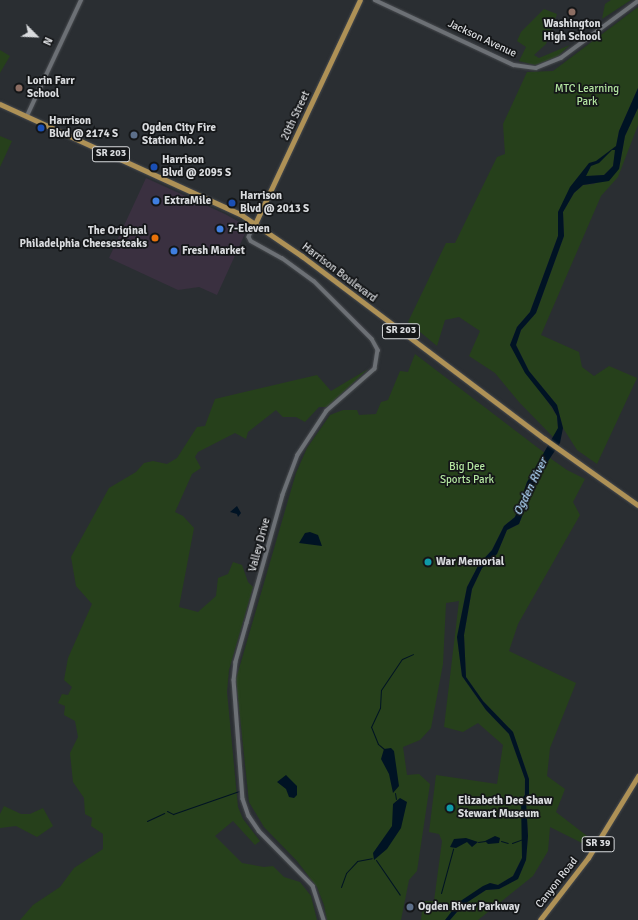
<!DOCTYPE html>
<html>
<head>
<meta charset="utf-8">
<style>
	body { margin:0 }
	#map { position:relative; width:638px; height:920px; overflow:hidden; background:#2a2e32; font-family:Signika,sans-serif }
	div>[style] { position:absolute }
	.commercial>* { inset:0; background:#3a3040 }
	.green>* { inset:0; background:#26401b }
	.water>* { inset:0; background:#001324 }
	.stream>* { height:1px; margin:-0.5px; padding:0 0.5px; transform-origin:0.5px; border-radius:0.5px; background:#001324 }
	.roads { filter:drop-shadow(0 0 1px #46494d) drop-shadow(0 0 1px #46494d) }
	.minor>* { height:3.5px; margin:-1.75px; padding:0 1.75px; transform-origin:1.75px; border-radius:1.75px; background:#6c7075 }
	.major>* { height:4.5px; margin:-2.25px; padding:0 2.25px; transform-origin:2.25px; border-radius:2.25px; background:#ae9156 }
	.dots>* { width:11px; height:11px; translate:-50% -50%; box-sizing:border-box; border:2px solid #141618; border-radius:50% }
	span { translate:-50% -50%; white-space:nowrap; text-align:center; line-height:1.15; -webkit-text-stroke:3.5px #141618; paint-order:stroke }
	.shield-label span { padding:1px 3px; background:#141618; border:1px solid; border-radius:3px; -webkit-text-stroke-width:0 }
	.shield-label { font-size:10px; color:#d9dbde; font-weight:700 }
	.poi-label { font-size:11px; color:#d9dbde; font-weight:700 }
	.left { translate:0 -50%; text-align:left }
	.right { translate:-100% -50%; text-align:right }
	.street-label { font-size:11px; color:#d9dbde }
	.park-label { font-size:11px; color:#b3e5a0 }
	.water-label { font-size:12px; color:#b0d7f9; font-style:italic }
	.north { position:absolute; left:16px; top:16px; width:40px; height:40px; -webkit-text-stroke:3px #141618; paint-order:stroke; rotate:114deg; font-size:11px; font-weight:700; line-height:16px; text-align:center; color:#d9dbde }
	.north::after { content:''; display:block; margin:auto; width:14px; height:18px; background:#d9dbde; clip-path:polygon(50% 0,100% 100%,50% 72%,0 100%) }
</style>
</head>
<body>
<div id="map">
	<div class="commercial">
		<div style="clip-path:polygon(146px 178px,225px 214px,248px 227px,217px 295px,199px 287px,178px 290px,109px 258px)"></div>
	</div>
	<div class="green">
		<div style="clip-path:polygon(611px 0,631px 0,602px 19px,605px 4px)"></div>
		<div style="clip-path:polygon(638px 7px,638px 88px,619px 131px,613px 166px,604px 175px,580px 177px,558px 212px,558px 236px,530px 312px,517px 327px,510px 345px,557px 416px,558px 428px,554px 438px,519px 402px,495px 373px,469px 356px,480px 331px,459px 317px,445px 320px,437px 346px,408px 322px,446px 243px,455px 243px,497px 157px,505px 154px,503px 124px,527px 72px,553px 71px)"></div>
		<div style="clip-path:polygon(544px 9px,557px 14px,546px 44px,534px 55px,539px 58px,570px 45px,558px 56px,546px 61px,535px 65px,519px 61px,526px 47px,517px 41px,521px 32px)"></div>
		<div style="clip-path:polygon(0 50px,10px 56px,0 73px)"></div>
		<div style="clip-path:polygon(638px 108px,638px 125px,618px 177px,601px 196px,541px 335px,579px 352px,582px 367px,594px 376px,609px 366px,637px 378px,597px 464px,577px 450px,563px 428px,557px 405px,529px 371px,516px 345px,521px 330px,536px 313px,564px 236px,563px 212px,574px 193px,583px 185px,594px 184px,619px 169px,625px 136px)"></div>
		<div style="clip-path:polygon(0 136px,12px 141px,0 167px)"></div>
		<div style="clip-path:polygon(415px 354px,546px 454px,527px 482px,515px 517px,504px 526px,492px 550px,479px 564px,467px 587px,457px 637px,462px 676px,486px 710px,509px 734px,525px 779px,522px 858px,513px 876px,498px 885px,490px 883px,445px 920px,421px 920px,423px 901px,434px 901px,442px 841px,439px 834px,429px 832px,436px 775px,497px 784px,503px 745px,478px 723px,463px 732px,444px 727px,459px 601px,446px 603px,443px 664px,431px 728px,420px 740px,403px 747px,407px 775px,419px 774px,430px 784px,417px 871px,409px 880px,401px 920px,327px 920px,324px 905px,317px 887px,297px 861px,264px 827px,249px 802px,236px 679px,296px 473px,307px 448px,330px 415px,343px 410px,357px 410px,359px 415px,376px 414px,381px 402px,388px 400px,400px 371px,408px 372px)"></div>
		<div style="clip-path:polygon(368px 369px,327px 407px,319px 407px,305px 422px,296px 417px,283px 417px,276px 410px,248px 432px,246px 439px,235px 433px,198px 452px,195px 457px,201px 468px,192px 474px,175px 512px,183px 516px,194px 528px,179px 607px,198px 612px,216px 596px,218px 578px,228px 574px,233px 562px,242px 565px,248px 582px,253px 587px,229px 670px,227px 692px,238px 807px,243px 819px,260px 841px,255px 845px,233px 821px,215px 836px,242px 863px,264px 867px,273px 866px,284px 877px,300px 882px,311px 896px,317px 920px,20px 920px,33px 905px,60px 887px,74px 868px,103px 849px,103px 834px,91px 826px,92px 818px,85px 814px,84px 798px,73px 782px,70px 753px,78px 737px,75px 721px,64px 715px,65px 706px,58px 703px,62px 694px,68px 695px,72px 687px,64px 680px,68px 658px,92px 604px,76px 586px,71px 557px,109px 488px,136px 472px,144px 463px,153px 461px,167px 464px,177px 458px,197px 427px,205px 426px,215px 399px,317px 375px,331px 391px)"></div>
		<div style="clip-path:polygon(550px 458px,567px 470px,585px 479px,573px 502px,580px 515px,518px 624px,509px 651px,576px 683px,550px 748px,547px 776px,565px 789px,556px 812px,587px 836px,582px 843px,550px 827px,548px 851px,533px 876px,478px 920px,450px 920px,463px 905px,486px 890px,499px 889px,518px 879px,526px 860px,528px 836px,526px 800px,529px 779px,513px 732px,483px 701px,466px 677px,464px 635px,472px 589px,482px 568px,497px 554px,507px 530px,519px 524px,537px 478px)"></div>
		<div style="clip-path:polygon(4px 806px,21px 814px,30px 814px,43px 808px,53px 826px,37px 837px,16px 826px,0 828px,0 814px)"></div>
	</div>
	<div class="water">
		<div style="clip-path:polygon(evenodd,638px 88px,638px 108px,625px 136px,619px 169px,609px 181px,583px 185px,574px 193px,563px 212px,564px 236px,536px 313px,521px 330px,516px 345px,529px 371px,557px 405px,563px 428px,560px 443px,537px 478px,519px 524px,507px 530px,497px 554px,482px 568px,472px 589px,464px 635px,466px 677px,483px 701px,513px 732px,529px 779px,529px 797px,526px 801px,528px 836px,526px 860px,518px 879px,499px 889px,486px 890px,463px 905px,450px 920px,445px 920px,459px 902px,483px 886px,490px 883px,498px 885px,513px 876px,522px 858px,521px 799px,525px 795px,525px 779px,509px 734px,486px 710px,462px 676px,457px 637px,467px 587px,479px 564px,492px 550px,504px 526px,515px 517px,527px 482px,558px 428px,557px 416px,552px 407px,525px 373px,510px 345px,517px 327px,530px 312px,558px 236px,558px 212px,570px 187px,589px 163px,596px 161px,616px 146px,619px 131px,638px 88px,612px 150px,615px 150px,613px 166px,604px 175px,586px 176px,591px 166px,599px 163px,612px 150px)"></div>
		<div style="clip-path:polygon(237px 506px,241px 513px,238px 517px,237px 514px,230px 512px)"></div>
		<div style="clip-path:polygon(310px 532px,318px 535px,322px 546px,299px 543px,305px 533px)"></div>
		<div style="clip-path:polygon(391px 748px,394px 751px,399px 786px,393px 793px,389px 774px,381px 759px,384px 749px)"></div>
		<div style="clip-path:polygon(286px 775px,297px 786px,297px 795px,294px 798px,289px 797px,286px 789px,277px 782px)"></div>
		<div style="clip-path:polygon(400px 798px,407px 802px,401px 828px,387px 849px,374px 860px,373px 853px,392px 826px,393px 804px)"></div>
		<div style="clip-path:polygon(495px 836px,500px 838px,499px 843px,488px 844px,485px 841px)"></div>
		<div style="clip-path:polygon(466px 838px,478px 842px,472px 847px,467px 842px,456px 848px,450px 847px,454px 839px)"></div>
	</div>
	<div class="stream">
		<div style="left:384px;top:749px;width:8px;rotate:-140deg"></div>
		<div style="left:378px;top:744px;width:18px;rotate:-112deg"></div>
		<div style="left:371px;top:727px;width:21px;rotate:-65deg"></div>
		<div style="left:380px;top:708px;width:18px;rotate:-87deg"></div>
		<div style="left:381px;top:690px;width:37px;rotate:-56deg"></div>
		<div style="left:402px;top:659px;width:12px;rotate:-24deg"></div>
		<div style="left:395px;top:793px;width:6px;rotate:81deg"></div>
		<div style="left:167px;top:811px;width:7px;rotate:27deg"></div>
		<div style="left:173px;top:814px;width:70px;rotate:-19.2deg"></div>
		<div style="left:147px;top:821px;width:19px;rotate:-25deg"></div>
		<div style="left:501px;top:841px;width:7px;rotate:16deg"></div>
		<div style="left:478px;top:842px;width:7px;rotate:-8deg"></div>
		<div style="left:512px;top:843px;width:12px;rotate:-20deg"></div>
		<div style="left:376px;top:860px;width:42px;rotate:55.6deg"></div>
		<div style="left:341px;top:887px;width:15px;rotate:-70deg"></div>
		<div style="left:346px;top:873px;width:16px;rotate:-47deg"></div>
		<div style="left:357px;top:861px;width:15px;rotate:-11deg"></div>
		<div style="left:441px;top:893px;width:46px;rotate:-74.7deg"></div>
	</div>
	<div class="roads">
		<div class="minor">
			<div style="left:375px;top:0;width:153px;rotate:25.1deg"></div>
			<div style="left:514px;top:65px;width:22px;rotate:8deg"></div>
			<div style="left:536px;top:68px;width:27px;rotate:-22deg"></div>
			<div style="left:561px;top:58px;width:96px;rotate:-36.5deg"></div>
			<div style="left:27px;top:116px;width:128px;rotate:-65deg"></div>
			<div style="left:255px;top:224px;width:14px;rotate:115deg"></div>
			<div style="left:249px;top:237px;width:4px;rotate:63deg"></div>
			<div style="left:251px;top:241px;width:35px;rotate:29deg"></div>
			<div style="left:282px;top:258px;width:39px;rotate:36deg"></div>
			<div style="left:314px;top:281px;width:82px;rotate:45deg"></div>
			<div style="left:372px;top:339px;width:13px;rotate:61deg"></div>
			<div style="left:378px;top:350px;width:19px;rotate:99deg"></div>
			<div style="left:375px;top:369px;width:64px;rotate:138.8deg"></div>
			<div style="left:327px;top:411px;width:53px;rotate:123.4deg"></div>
			<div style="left:298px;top:455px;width:43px;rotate:110.6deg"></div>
			<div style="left:283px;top:495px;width:133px;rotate:105.7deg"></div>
			<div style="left:247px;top:623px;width:41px;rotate:105.8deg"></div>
			<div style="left:236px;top:662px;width:18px;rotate:96deg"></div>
			<div style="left:234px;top:680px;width:119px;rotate:85.7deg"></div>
			<div style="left:243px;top:799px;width:18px;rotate:71deg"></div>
			<div style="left:249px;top:816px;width:18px;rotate:56deg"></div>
			<div style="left:259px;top:831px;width:77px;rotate:45.5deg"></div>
			<div style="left:313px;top:886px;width:36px;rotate:72deg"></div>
		</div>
		<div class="major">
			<div style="left:0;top:104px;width:266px;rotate:24.6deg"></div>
			<div style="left:242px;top:215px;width:73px;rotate:34.3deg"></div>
			<div style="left:302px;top:256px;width:304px;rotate:37deg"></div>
			<div style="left:545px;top:439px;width:114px;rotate:35.4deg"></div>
			<div style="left:255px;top:224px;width:247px;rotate:-64.9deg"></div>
			<div style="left:540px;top:920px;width:78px;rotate:-52.3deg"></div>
			<div style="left:588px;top:858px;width:96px;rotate:-58.6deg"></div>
		</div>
	</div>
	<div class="dots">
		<div style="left:572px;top:12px;background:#8d6e63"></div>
		<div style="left:19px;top:88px;background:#8d6e63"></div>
		<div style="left:41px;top:128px;background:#1a4fb4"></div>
		<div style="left:134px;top:135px;background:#5c6f8a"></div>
		<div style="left:154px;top:167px;background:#1a4fb4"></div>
		<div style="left:156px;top:201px;background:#3f7fe0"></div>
		<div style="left:232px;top:203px;background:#1a4fb4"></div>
		<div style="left:220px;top:229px;background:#3f7fe0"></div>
		<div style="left:155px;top:238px;background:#e8710a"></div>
		<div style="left:174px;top:251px;background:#3f7fe0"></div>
		<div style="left:428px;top:562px;background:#0f9aa8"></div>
		<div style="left:450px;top:808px;background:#0f9aa8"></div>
		<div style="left:410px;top:907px;background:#5c6f8a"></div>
	</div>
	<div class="shield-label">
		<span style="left:111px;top:154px">SR 203</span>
		<span style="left:401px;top:331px">SR 203</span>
		<span style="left:598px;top:844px">SR 39</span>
	</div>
	<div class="poi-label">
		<span style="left:572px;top:31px">Washington<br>High School</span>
		<span class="left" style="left:27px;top:88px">Lorin Farr<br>School</span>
		<span class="left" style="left:49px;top:128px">Harrison<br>Blvd @ 2174 S</span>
		<span class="left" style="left:142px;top:135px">Ogden City Fire<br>Station No. 2</span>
		<span class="left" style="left:162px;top:167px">Harrison<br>Blvd @ 2095 S</span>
		<span class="left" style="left:240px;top:203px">Harrison<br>Blvd @ 2013 S</span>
		<span class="left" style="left:164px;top:201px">ExtraMile</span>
		<span class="left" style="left:228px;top:229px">7-Eleven</span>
		<span class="right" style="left:147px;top:238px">The Original<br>Philadelphia Cheesesteaks</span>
		<span class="left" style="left:182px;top:251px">Fresh Market</span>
		<span class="left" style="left:436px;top:562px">War Memorial</span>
		<span class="left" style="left:458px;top:808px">Elizabeth Dee Shaw<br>Stewart Museum</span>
		<span class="left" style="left:418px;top:907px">Ogden River Parkway</span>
	</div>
	<div class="street-label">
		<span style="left:482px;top:39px;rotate:25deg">Jackson Avenue</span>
		<span style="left:296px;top:116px;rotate:-65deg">20th Street</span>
		<span style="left:339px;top:273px;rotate:37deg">Harrison Boulevard</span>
		<span style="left:260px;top:545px;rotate:-75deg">Valley Drive</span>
		<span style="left:557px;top:883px;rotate:-52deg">Canyon Road</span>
	</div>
	<div class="park-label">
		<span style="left:587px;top:96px">MTC Learning<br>Park</span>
		<span style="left:467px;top:474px">Big Dee<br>Sports Park</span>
	</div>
	<div class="water-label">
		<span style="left:531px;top:487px;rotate:-64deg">Ogden River</span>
	</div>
	<div class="north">N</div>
</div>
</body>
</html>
